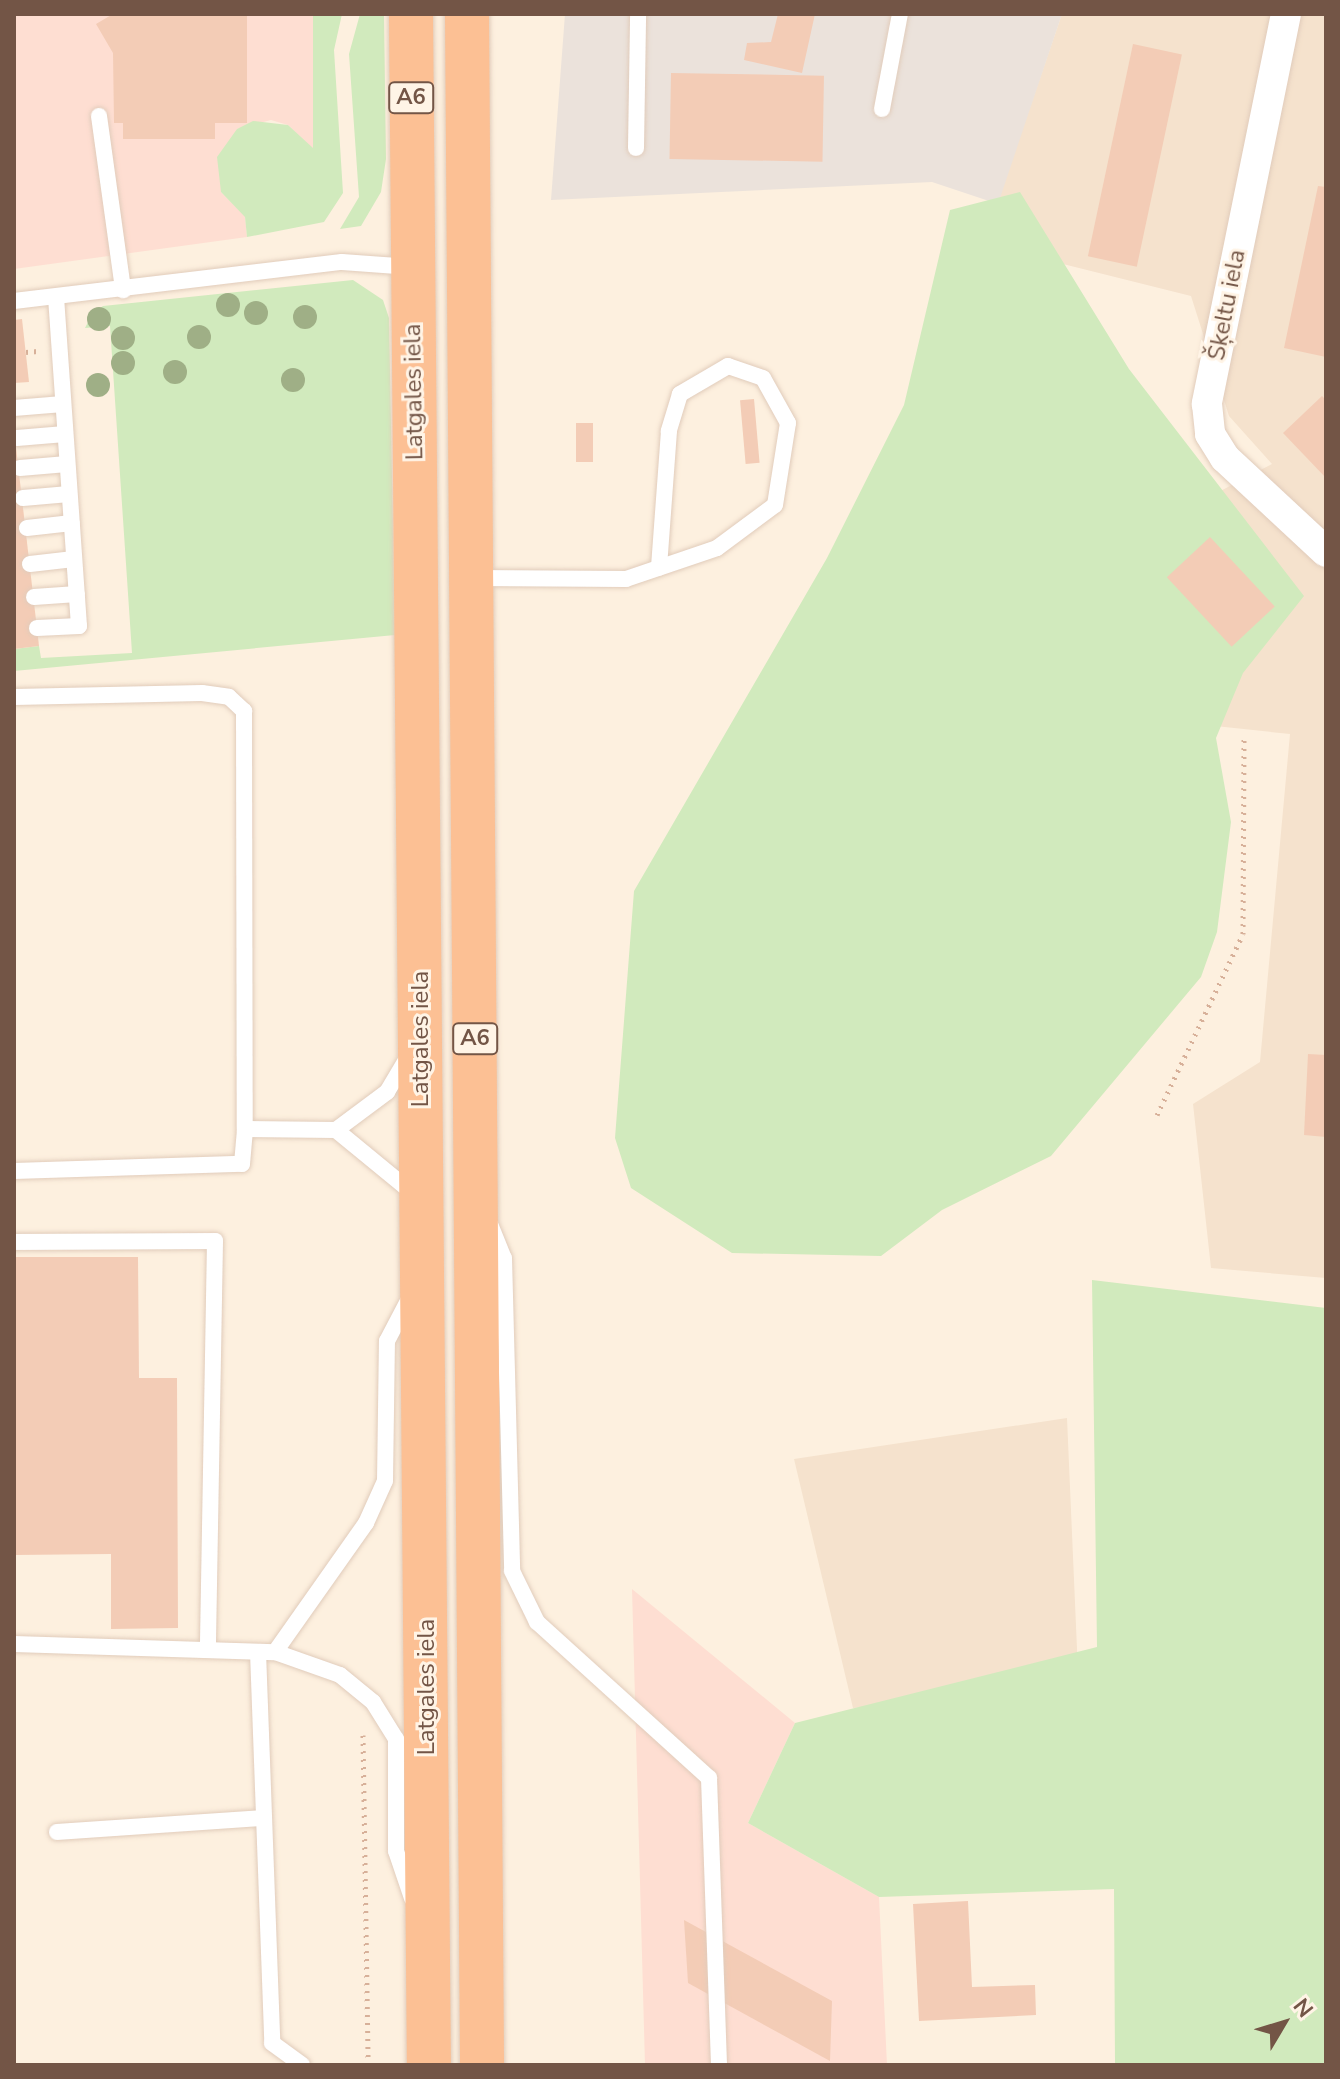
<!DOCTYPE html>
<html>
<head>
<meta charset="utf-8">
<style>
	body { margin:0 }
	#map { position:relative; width:1340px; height:2079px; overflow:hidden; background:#fdf0df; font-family:"Nunito Sans",sans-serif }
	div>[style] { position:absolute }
	.residential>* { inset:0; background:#f5e2cd }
	.commercial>* { inset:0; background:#feded2 }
	.industrial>* { inset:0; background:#ebe2db }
	.green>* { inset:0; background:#d1eabd }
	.building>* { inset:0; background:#f3ccb6; transform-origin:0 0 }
	.path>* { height:5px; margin-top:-2.5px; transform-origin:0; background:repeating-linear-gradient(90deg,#d7b099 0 2px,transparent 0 8px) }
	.roads { filter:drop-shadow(0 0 2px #e1ccbb) drop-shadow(0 0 2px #e1ccbb) }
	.service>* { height:16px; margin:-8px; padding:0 8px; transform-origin:8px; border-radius:8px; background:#fff }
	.minor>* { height:30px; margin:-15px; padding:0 15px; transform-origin:15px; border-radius:15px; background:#fff }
	.trunk>* { height:44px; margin:-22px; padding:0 22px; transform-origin:22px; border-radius:22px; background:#fcc094 }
	.trees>* { width:24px; height:24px; margin:-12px; border-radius:50%; background:#9faf86 }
	span { translate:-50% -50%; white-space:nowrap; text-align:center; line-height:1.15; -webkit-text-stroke:6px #fff4e6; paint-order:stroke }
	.shield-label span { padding:2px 6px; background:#fff4e6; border:2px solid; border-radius:6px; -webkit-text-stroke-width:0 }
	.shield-label { font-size:22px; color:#735546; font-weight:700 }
	.street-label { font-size:24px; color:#735546 }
	.frame { position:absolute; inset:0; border:16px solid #735546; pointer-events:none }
	.north { position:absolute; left:1244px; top:1983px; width:80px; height:80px; -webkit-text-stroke:6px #fff4e6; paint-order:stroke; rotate:52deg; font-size:22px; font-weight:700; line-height:32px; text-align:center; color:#735546 }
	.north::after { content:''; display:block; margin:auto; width:28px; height:36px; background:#735546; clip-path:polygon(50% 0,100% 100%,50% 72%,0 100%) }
</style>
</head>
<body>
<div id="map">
	<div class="residential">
		<div style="clip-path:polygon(1062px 14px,1326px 14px,1326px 1278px,1211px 1268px,1193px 1104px,1260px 1062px,1290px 734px,1026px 706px,989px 612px,1272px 464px,1229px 416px,1191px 296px,983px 244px)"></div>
		<div style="clip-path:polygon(1067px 1418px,1079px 1695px,853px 1708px,794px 1459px)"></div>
	</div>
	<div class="commercial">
		<div style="clip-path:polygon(14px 14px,313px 14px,313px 149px,288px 125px,271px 120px,237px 129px,221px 192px,245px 216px,247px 237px,14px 269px)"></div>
		<div style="clip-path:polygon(632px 1589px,795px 1723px,748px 1823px,879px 1897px,887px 2065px,645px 2065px)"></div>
	</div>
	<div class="industrial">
		<div style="clip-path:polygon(565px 14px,1062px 14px,998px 204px,932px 182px,551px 200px)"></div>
	</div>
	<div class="green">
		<div style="clip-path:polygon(313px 14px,342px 14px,334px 50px,343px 193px,324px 222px,247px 237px,245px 217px,221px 192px,217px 157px,237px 129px,253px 121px,288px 125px,313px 148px)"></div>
		<div style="clip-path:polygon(360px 14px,384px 14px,386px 159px,381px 192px,361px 226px,340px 229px,359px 197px,349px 54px)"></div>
		<div style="clip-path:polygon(1020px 192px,1129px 369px,1304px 596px,1243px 673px,1216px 738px,1231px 822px,1217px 932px,1201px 977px,1051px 1156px,942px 1210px,881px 1256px,732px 1253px,631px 1188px,615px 1138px,634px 891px,827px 558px,904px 405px,950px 210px)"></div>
		<div style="clip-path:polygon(353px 280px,383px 300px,389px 318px,395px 635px,14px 671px,14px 649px,39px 646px,41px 658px,132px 653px,110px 326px,85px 328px,92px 314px,103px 306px)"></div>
		<div style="clip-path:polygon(1092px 1280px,1326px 1308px,1326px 2065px,1115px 2065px,1114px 1889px,879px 1897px,748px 1823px,795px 1723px,1097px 1647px)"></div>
	</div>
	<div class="building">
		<div style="clip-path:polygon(113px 14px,247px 14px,247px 123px,215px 123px,215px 139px,123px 139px,123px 123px,114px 123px,113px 53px,96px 24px)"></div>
		<div style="clip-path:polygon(778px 14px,815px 14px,802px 73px,744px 60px,747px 43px,771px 42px)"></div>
		<div style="left:1133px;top:44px;width:50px;height:217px;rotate:12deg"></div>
		<div style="left:671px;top:73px;width:153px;height:86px;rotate:1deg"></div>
		<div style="clip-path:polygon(1318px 186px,1326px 187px,1326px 357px,1284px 348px)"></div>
		<div style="clip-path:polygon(22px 319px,29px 382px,14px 383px,14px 320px)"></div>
		<div style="clip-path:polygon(1322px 396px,1326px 400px,1326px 478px,1283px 433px)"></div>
		<div style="left:754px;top:399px;width:64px;height:14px;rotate:85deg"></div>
		<div style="left:576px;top:423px;width:17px;height:39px"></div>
		<div style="clip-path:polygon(14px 430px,39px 646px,14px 649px)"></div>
		<div style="left:1210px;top:537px;width:95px;height:59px;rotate:47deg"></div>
		<div style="clip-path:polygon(1308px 1054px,1326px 1055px,1326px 1137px,1304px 1135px)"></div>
		<div style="clip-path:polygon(14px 1257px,138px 1257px,139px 1378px,177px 1378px,178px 1628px,111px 1629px,111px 1554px,14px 1555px)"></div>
		<div style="clip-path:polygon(968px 1901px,972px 1987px,1035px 1985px,1036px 2015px,919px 2021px,913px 1904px)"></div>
		<div style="clip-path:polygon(684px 1920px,832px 2001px,830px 2061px,688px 1983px)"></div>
	</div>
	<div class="path">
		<div style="left:26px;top:352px;width:12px;rotate:-5deg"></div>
		<div style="left:1157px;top:1115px;width:200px;rotate:-64.6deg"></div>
		<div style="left:1243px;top:934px;width:199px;rotate:-89.7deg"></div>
		<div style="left:363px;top:1735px;width:330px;rotate:89.1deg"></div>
	</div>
	<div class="roads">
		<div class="service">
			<div style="left:882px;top:109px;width:97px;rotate:-79.3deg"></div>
			<div style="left:99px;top:116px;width:176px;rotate:82.1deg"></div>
			<div style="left:636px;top:148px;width:134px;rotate:-89.1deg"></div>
			<div style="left:14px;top:301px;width:330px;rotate:-6.8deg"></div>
			<div style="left:342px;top:262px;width:69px;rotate:4.1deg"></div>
			<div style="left:14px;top:408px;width:49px;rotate:-4.7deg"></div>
			<div style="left:17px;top:438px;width:48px;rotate:-4.8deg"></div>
			<div style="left:20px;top:468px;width:47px;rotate:-4.9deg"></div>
			<div style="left:23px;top:498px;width:46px;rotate:-5deg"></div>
			<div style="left:27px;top:528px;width:45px;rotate:-6.3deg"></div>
			<div style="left:30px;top:564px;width:44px;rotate:-6.5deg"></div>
			<div style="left:474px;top:578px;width:152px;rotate:0.4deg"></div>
			<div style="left:626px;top:579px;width:96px;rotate:-18.8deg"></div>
			<div style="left:717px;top:548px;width:72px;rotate:-36.6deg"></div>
			<div style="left:775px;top:505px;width:83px;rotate:-81deg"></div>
			<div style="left:788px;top:423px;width:51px;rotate:-119.1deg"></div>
			<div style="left:763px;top:378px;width:37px;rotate:-161deg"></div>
			<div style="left:728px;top:366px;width:56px;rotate:149.7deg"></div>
			<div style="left:680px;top:394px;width:39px;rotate:107deg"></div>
			<div style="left:669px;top:431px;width:137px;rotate:94.2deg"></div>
			<div style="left:34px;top:597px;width:43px;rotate:-4deg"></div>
			<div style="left:37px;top:628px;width:42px;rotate:-2.7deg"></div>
			<div style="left:79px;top:626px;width:330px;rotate:-94deg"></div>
			<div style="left:14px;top:697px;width:188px;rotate:-1.2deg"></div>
			<div style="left:202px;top:693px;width:27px;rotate:8deg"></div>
			<div style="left:229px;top:697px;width:21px;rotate:43deg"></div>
			<div style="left:244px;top:711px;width:418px;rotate:89.9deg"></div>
			<div style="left:245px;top:1129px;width:91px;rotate:0.6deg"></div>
			<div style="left:336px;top:1130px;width:101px;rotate:39.4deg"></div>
			<div style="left:336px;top:1130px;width:64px;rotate:-36.7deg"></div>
			<div style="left:387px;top:1092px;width:43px;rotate:-59.3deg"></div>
			<div style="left:14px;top:1171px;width:228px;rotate:-1.8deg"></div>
			<div style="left:242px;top:1164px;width:35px;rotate:-85deg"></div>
			<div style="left:490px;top:1224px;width:37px;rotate:68deg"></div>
			<div style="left:504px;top:1258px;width:313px;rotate:88.5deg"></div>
			<div style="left:512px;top:1571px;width:57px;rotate:63.9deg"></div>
			<div style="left:537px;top:1622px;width:232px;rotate:42.2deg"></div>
			<div style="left:709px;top:1778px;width:287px;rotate:88deg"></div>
			<div style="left:14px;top:1242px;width:201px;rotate:-0.3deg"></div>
			<div style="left:215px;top:1241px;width:409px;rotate:91deg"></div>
			<div style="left:14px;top:1644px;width:261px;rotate:1.8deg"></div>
			<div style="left:275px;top:1652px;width:69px;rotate:19.5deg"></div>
			<div style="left:340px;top:1675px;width:43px;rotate:39.3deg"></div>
			<div style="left:373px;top:1702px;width:44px;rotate:58.1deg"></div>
			<div style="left:396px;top:1739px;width:112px;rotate:90deg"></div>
			<div style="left:396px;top:1851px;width:50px;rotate:71.2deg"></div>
			<div style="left:258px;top:1652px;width:391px;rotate:87.9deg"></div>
			<div style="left:272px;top:2043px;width:37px;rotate:36deg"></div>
			<div style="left:275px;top:1652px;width:158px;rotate:-54.8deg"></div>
			<div style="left:366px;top:1523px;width:46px;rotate:-65.7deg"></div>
			<div style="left:385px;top:1481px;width:140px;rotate:-89.2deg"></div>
			<div style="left:387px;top:1341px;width:50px;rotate:-62.4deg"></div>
			<div style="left:57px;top:1832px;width:207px;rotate:-3.9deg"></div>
		</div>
		<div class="minor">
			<div style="left:1286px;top:14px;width:398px;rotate:101.5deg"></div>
			<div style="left:1207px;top:404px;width:30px;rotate:84deg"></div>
			<div style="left:1210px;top:434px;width:28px;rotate:58deg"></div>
			<div style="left:1225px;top:458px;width:138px;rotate:42.9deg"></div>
		</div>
		<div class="trunk">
			<div style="left:411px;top:14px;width:2051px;rotate:89.5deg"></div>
			<div style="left:467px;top:14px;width:2051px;rotate:89.58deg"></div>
		</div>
	</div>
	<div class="trees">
		<div style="left:228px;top:305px"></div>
		<div style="left:256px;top:313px"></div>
		<div style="left:305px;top:317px"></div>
		<div style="left:99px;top:319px"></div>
		<div style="left:199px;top:337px"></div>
		<div style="left:123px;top:338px"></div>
		<div style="left:123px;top:363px"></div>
		<div style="left:175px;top:372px"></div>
		<div style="left:293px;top:380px"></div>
		<div style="left:98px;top:385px"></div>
	</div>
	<div class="shield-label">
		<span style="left:411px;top:98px">A6</span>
		<span style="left:475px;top:1039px">A6</span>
	</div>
	<div class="street-label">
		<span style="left:1227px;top:305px;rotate:-79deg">Šķeltu iela</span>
		<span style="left:414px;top:392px;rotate:-91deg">Latgales iela</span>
		<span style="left:421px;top:1039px;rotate:-90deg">Latgales iela</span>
		<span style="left:427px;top:1687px;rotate:-90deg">Latgales iela</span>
	</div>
	<div class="frame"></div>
	<div class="north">N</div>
</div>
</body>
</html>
